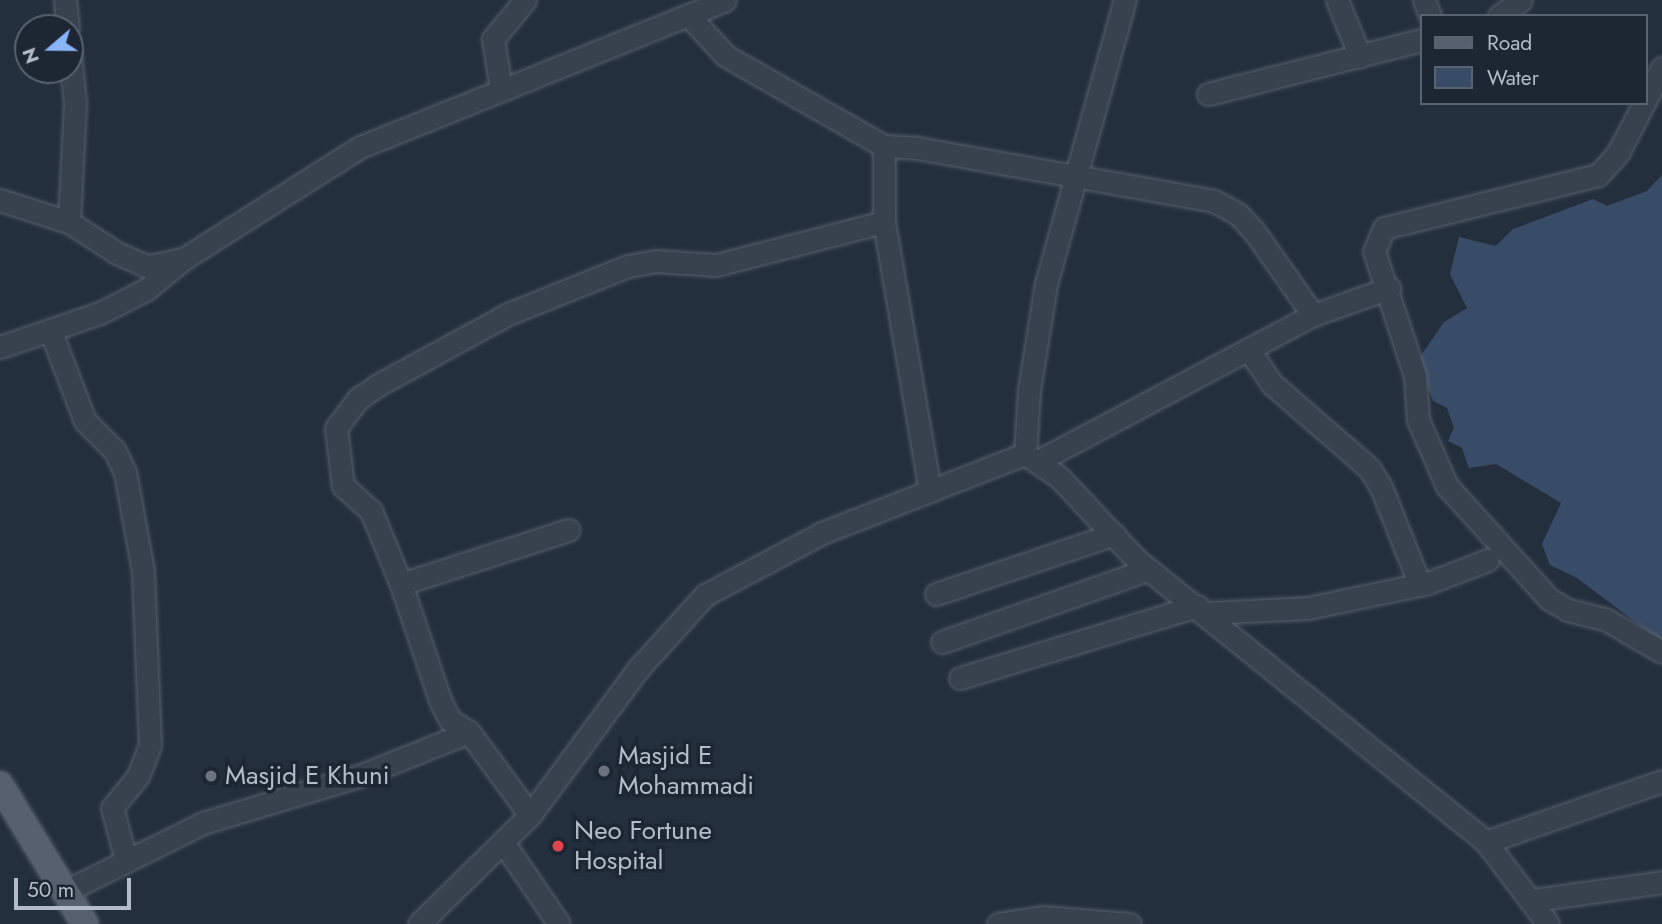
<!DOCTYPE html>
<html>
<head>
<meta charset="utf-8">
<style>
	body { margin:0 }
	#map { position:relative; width:1662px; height:924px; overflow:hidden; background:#242f3e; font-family:Jost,sans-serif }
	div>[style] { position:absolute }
	.water>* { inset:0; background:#394c67 }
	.roads { filter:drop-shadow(0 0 2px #565f6c) drop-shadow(0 0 2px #565f6c) }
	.minor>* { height:21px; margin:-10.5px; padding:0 10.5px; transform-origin:10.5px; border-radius:10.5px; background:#38414e }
	.major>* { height:26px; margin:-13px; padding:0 13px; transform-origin:13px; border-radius:13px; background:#56606e }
	.dots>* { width:19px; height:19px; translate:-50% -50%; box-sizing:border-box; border:4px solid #1d2633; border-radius:50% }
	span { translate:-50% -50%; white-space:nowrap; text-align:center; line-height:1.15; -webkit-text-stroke:7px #1d2633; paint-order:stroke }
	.poi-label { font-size:26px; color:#b4bcc9 }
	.left { translate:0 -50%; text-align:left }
	.legend { position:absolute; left:1420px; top:14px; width:228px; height:91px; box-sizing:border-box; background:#1d2633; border:2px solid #59626f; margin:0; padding:9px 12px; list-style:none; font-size:21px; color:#b4bcc9 }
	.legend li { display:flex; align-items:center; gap:14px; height:35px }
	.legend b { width:35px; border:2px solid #59626f }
	.north { position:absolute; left:14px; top:14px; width:70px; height:70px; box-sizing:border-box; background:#1d2633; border:2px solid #59626f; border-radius:50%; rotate:250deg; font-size:19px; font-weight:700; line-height:28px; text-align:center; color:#b4bcc9 }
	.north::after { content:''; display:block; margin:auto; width:24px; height:32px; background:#8ab4f8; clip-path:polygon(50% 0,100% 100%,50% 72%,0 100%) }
	.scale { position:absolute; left:14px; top:878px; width:117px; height:32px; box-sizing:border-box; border:4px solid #b4bcc9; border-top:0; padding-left:9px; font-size:21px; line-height:24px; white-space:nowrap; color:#b4bcc9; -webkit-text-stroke:5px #1d2633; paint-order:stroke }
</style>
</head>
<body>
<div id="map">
	<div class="water">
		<div style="clip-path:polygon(1662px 175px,1662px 642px,1577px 578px,1550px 565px,1542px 544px,1561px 503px,1496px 464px,1469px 468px,1462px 448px,1448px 441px,1454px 428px,1447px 408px,1433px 401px,1418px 360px,1444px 322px,1467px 308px,1450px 274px,1459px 237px,1496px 246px,1513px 229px,1593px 199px,1607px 206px,1647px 191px)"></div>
	</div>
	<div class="roads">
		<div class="minor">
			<div style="left:65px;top:0;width:28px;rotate:84deg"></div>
			<div style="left:1337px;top:0;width:61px;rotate:67.7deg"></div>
			<div style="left:1424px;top:0;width:17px;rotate:69deg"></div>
			<div style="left:689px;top:16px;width:54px;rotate:47.2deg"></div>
			<div style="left:726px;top:56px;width:182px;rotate:29.7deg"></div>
			<div style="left:884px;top:146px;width:33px;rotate:3deg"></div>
			<div style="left:917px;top:148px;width:302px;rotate:10.1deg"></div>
			<div style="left:1214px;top:201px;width:27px;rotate:28deg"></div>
			<div style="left:1238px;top:214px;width:23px;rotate:47deg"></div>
			<div style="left:1254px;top:231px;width:103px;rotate:54.9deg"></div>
			<div style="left:1499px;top:16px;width:27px;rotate:-36deg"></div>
			<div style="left:501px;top:89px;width:51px;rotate:-99.1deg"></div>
			<div style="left:493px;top:39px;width:50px;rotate:-50.6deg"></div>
			<div style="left:1208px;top:94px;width:221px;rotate:-14.2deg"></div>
			<div style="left:1646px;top:99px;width:35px;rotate:-63deg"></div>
			<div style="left:1644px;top:103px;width:56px;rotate:117.5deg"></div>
			<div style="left:1618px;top:153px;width:30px;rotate:132deg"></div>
			<div style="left:1598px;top:175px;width:220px;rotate:166.1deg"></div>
			<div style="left:1384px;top:228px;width:25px;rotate:113deg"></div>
			<div style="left:1374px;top:251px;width:132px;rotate:71.8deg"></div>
			<div style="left:1415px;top:376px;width:44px;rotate:86.1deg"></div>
			<div style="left:1418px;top:420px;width:72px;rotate:66.3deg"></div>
			<div style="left:1447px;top:486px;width:152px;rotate:47.9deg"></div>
			<div style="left:1549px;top:599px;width:22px;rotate:30deg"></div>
			<div style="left:1568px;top:610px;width:38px;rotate:14deg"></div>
			<div style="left:1605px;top:619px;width:66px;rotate:30.1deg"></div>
			<div style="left:884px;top:146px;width:76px;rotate:90deg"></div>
			<div style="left:884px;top:222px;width:273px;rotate:80.3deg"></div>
			<div style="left:0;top:200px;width:72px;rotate:17.7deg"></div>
			<div style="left:69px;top:222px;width:57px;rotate:32.9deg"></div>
			<div style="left:117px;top:253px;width:32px;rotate:24deg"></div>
			<div style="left:146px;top:266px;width:14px;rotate:-8deg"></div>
			<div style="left:160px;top:264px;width:26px;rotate:-13deg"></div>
			<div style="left:185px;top:258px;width:207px;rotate:-32.4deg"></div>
			<div style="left:360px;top:147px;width:393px;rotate:-21.9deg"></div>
			<div style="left:69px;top:222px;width:118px;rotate:-87.1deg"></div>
			<div style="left:75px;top:104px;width:52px;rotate:-95.5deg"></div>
			<div style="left:51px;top:332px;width:95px;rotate:69.1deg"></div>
			<div style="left:85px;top:421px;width:42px;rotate:45deg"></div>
			<div style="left:115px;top:451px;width:23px;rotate:65deg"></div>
			<div style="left:125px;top:472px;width:101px;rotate:79.7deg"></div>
			<div style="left:143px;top:571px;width:174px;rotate:87.7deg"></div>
			<div style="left:150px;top:745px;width:33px;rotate:111deg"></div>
			<div style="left:138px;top:776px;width:41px;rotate:129.1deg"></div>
			<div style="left:112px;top:808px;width:54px;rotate:74.9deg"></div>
			<div style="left:0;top:347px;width:106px;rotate:-18.8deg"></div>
			<div style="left:100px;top:313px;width:53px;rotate:-27.1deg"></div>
			<div style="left:147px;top:289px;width:45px;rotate:-39.6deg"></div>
			<div style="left:1249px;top:350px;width:41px;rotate:55.9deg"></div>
			<div style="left:1272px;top:384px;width:128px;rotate:40.9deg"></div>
			<div style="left:1369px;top:468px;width:22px;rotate:58deg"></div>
			<div style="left:1381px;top:487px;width:105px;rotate:68.3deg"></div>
			<div style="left:1025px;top:454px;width:41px;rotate:34.1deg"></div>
			<div style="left:1059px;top:477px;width:115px;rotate:46.8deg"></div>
			<div style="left:1138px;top:561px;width:447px;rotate:38.9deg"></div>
			<div style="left:1486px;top:842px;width:103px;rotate:52.9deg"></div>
			<div style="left:1040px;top:460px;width:309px;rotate:-28deg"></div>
			<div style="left:1313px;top:315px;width:81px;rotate:-19.6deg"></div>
			<div style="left:401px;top:584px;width:176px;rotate:-17.9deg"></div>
			<div style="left:936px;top:594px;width:188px;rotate:-18.6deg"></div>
			<div style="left:1207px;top:613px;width:101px;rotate:-2.8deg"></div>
			<div style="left:1308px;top:608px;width:123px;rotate:-11.8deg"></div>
			<div style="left:1428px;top:583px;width:64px;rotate:-21deg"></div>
			<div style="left:942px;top:642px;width:219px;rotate:-19.4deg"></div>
			<div style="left:960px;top:678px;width:248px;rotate:-16.9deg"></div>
			<div style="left:530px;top:815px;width:103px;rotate:-126.3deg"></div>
			<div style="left:469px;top:732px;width:22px;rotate:-148deg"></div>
			<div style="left:450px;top:720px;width:22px;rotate:-117deg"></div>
			<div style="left:440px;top:700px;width:122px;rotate:-108.6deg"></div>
			<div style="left:401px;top:584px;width:79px;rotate:-112.3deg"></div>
			<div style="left:371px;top:511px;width:38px;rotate:-138deg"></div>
			<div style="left:343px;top:486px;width:58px;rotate:-96.9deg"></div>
			<div style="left:336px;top:428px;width:38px;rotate:-53deg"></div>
			<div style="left:359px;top:398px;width:23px;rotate:-34deg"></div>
			<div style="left:378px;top:385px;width:148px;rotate:-28.6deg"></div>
			<div style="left:508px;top:314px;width:129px;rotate:-21.8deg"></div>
			<div style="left:628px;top:266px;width:28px;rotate:-10deg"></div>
			<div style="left:656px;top:261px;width:60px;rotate:3.8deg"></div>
			<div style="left:716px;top:265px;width:173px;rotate:-14.4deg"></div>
			<div style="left:503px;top:842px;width:99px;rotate:55.7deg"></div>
			<div style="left:1486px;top:842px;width:186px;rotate:-19.1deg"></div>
			<div style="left:64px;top:892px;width:155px;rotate:-26.4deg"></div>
			<div style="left:203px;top:823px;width:163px;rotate:-16.8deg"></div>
			<div style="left:359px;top:776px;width:118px;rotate:-21.8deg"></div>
			<div style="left:1534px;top:900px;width:129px;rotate:-8deg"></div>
			<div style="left:419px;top:924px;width:156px;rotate:-44.5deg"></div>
			<div style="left:530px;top:815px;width:182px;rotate:-53.5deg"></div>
			<div style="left:638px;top:669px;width:100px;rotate:-47.8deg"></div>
			<div style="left:705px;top:595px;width:132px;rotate:-27.9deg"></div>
			<div style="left:822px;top:533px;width:218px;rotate:-21.3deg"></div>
			<div style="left:1025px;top:454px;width:64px;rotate:-86.4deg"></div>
			<div style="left:1029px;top:390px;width:107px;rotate:-80.9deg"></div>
			<div style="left:1046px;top:284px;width:295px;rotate:-74.5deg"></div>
			<div style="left:998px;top:924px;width:46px;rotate:-8.8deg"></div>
			<div style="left:1043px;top:917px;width:87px;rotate:4.6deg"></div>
		</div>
		<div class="major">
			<div style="left:0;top:785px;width:163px;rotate:58.6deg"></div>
		</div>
	</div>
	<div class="dots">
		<div style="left:604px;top:771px;background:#6b7280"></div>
		<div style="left:211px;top:776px;background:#6b7280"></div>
		<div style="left:558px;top:846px;background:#e0444e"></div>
	</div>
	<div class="poi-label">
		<span class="left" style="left:618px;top:771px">Masjid E<br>Mohammadi</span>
		<span class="left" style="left:225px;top:776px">Masjid E Khuni</span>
		<span class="left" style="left:574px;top:846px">Neo Fortune<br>Hospital</span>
	</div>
	<ul class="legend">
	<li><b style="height:9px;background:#56606e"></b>Road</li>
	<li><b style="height:19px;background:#394c67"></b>Water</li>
	</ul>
	<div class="north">N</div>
	<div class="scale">50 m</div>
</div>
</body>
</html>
